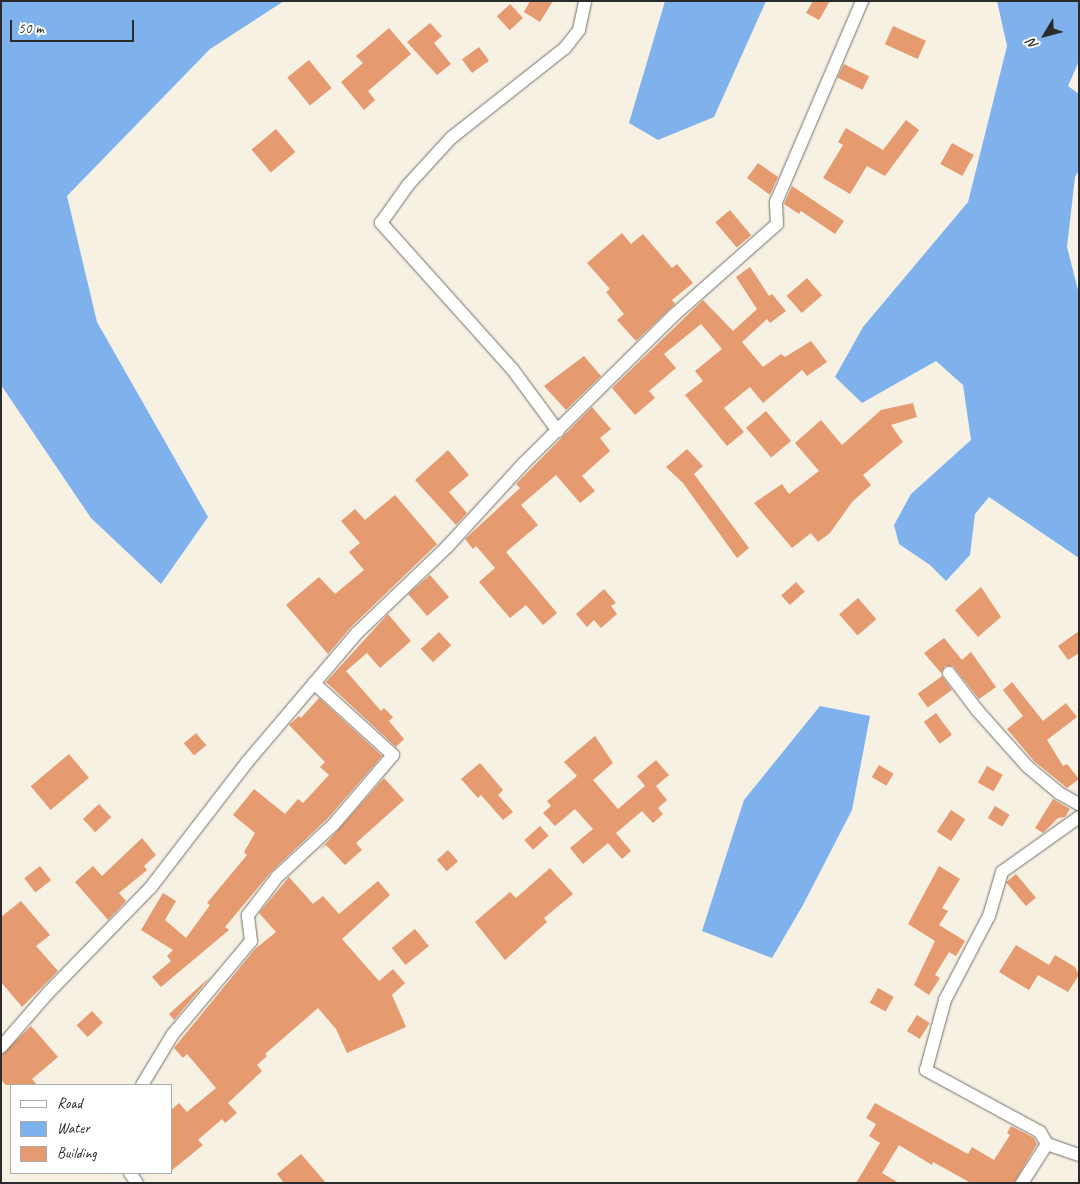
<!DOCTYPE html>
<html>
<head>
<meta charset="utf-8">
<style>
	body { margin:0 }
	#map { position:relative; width:1080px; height:1184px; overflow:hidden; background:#f7f1e3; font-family:Caveat,sans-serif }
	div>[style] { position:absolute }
	.water>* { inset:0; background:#7fb2ec }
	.building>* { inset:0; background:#e69a6f; transform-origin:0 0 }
	.roads { filter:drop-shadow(0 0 1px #72706b) drop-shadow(0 0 1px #72706b) }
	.street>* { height:12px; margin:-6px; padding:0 6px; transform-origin:6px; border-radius:6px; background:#fff }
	span { translate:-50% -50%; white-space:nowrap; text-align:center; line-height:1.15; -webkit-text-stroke:4px #fff; paint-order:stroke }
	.frame { position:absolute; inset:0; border:2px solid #2b2b2b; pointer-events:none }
	.legend { position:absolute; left:10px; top:1084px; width:162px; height:90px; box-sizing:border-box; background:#fff; border:1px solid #aaa; margin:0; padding:6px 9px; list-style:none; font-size:15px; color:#2b2b2b }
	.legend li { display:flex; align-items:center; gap:10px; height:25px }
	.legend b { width:25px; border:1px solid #aaa }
	.north { position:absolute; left:1020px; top:10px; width:50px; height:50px; -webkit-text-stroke:4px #fff; paint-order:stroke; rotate:233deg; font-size:14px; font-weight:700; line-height:20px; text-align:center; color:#2b2b2b }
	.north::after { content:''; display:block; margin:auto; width:18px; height:22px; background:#2b2b2b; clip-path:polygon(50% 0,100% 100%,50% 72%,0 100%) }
	.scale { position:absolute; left:10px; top:20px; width:124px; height:22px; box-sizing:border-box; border:2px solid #2b2b2b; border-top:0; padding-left:6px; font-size:15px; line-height:18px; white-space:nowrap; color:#2b2b2b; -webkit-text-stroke:4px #fff; paint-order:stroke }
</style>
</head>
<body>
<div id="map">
	<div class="water">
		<div style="clip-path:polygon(1px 1px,284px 1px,210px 49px,67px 196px,97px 322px,208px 517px,161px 584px,91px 518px,1px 385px)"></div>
		<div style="clip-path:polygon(665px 1px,766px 1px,714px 117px,658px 140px,629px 123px)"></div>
		<div style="clip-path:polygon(997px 1px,1079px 1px,1079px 61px,1068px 86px,1079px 94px,1079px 170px,1075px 177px,1067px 247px,1079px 294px,1079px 558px,989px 497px,975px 514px,970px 555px,946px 581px,930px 565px,899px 544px,894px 525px,911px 494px,971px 440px,963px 385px,936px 361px,862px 403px,835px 377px,863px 327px,968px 202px,1007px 46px)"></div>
		<div style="clip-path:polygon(820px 706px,870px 716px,852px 810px,803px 905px,772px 958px,702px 931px,744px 800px)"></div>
	</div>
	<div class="building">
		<div style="clip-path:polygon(530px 1px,553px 1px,540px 22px,524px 12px)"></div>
		<div style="clip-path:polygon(813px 1px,830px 1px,819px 20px,806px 13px)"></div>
		<div style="left:510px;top:4px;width:19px;height:18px;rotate:47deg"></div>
		<div style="clip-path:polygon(430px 23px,442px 36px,434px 43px,451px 64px,437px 75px,407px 42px)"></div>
		<div style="left:893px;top:26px;width:36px;height:20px;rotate:24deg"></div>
		<div style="clip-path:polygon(389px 28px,411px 54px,368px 91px,375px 100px,364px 110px,341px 82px,363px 63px,356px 56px)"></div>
		<div style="left:479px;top:47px;width:17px;height:21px;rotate:54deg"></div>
		<div style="left:309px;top:60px;width:36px;height:28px;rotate:51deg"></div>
		<div style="left:844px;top:64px;width:28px;height:15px;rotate:26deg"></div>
		<div style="clip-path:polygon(906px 120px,919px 130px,885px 176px,867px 166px,850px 194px,823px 178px,843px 145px,838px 142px,846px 128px,883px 150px)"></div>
		<div style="left:276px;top:129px;width:30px;height:32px;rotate:50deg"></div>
		<div style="left:952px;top:143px;width:25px;height:24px;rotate:29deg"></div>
		<div style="clip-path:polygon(758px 163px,778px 177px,770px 195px,747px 178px)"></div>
		<div style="clip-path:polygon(792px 186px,844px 221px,835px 234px,801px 211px,799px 214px,784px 204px)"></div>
		<div style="left:730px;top:210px;width:33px;height:19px;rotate:50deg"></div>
		<div style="clip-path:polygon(622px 233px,631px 244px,643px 234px,672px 268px,677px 264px,693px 283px,672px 300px,675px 304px,636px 341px,617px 320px,624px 314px,606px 292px,610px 289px,587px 263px)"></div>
		<div style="clip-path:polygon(750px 267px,769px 296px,772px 294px,786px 311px,770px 323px,767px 319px,742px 342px,763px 367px,781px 354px,785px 357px,811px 341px,827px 362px,807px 376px,802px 370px,763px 403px,750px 387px,724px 408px,744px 432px,727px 446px,685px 395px,703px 381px,695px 371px,722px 349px,701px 324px,664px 354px,676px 368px,649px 391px,655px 398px,635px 415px,612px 388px,703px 300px,733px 331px,757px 309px,736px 277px)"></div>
		<div style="left:807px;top:278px;width:23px;height:27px;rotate:49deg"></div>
		<div style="clip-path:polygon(584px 356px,601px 376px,566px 410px,544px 386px)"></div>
		<div style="clip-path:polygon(913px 403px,917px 417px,891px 425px,903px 442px,863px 475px,871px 485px,852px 502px,830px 533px,818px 542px,811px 533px,792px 548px,754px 503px,782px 484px,789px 494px,819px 471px,795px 443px,821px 420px,842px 445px,881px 410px)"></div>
		<div style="clip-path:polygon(592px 407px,611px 429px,600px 438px,610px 451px,582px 476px,595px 491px,580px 503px,556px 475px,521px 505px,538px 525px,506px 552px,557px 613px,543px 625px,526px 605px,510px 618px,479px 582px,495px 568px,476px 546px,473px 549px,465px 539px,520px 488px,516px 484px)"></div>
		<div style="left:766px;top:411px;width:39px;height:26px;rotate:50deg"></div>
		<div style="clip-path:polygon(687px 449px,703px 466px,694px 474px,749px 548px,737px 558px,683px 483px,666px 467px)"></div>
		<div style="clip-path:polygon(448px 450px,469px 475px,449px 492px,467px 513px,456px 525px,415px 480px)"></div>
		<div style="clip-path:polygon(395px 495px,437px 544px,351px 627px,328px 654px,286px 605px,319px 577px,335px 594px,364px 570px,349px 552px,360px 543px,341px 521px,355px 509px,365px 520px)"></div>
		<div style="left:430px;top:575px;width:29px;height:29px;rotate:49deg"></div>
		<div style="left:796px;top:582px;width:13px;height:20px;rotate:48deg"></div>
		<div style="clip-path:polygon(981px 587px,1001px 617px,978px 637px,955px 610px)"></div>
		<div style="clip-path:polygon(604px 589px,616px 603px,611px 606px,617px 614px,601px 628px,594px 620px,587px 627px,576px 614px)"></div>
		<div style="left:858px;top:598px;width:28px;height:25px;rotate:49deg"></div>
		<div style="clip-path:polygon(388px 614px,411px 641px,380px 668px,367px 653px,346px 671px,381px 711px,384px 708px,393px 717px,389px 721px,404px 739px,396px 747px,326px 682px)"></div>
		<div style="clip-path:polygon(1079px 631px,1079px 653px,1068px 660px,1058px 646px)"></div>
		<div style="left:439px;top:632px;width:18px;height:25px;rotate:47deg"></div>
		<div style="clip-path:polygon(944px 638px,962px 660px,971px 652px,996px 687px,979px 699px,953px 666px,945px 666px,941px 673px,924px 653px)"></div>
		<div style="left:942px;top:676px;width:17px;height:30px;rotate:54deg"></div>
		<div style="clip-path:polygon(1012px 682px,1043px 721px,1066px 703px,1077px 717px,1047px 740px,1063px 766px,1067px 764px,1079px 779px,1067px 788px,1034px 761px,1007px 729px,1023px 716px,1003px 690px)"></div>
		<div style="clip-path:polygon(319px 698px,382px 756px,328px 818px,271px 872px,225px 927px,229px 930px,161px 987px,152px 977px,171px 961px,167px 956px,173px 950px,141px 930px,163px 893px,176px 901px,165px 920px,186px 938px,210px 905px,207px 903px,247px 855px,244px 852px,255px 833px,233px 815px,254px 789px,285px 814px,298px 799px,303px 803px,329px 775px,320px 767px,325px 762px,289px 725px,299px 716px,301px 718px)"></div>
		<div style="left:936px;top:713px;width:27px;height:15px;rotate:54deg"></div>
		<div style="left:196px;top:733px;width:16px;height:16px;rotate:50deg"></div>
		<div style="clip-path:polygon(595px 736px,613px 763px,593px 780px,618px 809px,645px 786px,637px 776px,656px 760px,669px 775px,656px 786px,667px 800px,658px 808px,663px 814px,653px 823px,642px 811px,616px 833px,631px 851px,622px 859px,608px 843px,583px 864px,570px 848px,593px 829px,575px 809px,555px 826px,543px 813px,551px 806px,547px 801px,577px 776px,564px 762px)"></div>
		<div style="left:69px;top:754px;width:31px;height:50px;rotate:50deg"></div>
		<div style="clip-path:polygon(480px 763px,503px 790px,498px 795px,513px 812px,503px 820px,481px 795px,478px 798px,461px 779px)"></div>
		<div style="left:879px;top:765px;width:17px;height:14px;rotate:31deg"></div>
		<div style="left:987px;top:766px;width:18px;height:19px;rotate:29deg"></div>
		<div style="clip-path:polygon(384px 778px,404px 800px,356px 843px,362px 850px,345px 865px,326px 845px,320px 850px)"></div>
		<div style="clip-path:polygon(1053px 799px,1070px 809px,1065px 817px,1058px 818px,1043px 833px,1035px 828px)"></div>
		<div style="left:99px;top:804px;width:18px;height:22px;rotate:47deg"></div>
		<div style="left:995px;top:806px;width:17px;height:14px;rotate:31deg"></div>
		<div style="left:951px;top:810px;width:17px;height:26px;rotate:33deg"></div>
		<div style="left:540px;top:826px;width:13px;height:21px;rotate:48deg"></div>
		<div style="clip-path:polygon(142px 838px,156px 855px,144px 866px,147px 870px,119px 893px,126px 901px,108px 920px,75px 882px,93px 866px,102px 876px)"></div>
		<div style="left:448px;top:850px;width:15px;height:15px;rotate:48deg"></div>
		<div style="left:40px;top:866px;width:18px;height:20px;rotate:52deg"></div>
		<div style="clip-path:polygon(939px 866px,960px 879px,942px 908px,948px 911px,939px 925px,965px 941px,956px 956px,949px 952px,935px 975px,940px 978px,929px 995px,914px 985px,935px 941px,908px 924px)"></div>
		<div style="clip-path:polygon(550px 868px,573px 894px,544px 918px,547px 922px,505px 960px,475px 922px,510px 892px,516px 898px)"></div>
		<div style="left:1016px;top:874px;width:31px;height:13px;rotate:50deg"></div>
		<div style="clip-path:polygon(289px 877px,313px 904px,323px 896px,339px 914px,378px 881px,390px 895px,342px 939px,379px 981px,393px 969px,405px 983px,392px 995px,406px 1027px,347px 1053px,336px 1029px,318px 1008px,265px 1054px,267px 1056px,257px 1065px,262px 1071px,228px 1103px,237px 1113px,225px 1123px,222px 1119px,198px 1140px,203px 1145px,171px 1171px,171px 1110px,179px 1103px,187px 1112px,216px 1088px,187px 1054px,183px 1058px,174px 1048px,255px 949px,276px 932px,259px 913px)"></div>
		<div style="clip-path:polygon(21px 901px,50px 935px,36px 946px,58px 971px,22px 1007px,1px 982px,1px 917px)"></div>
		<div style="left:415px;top:929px;width:22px;height:30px;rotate:51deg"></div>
		<div style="clip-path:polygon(1016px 945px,1049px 965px,1055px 955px,1075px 967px,1079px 975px,1068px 992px,1038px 975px,1029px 990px,999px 972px)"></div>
		<div style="clip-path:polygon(211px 976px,174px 1020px,169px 1014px)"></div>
		<div style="left:878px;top:988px;width:18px;height:17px;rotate:29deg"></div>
		<div style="left:92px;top:1011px;width:16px;height:21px;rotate:47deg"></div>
		<div style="left:917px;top:1015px;width:15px;height:19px;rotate:32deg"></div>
		<div style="clip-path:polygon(31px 1026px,58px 1057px,32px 1079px,37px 1085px,6px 1085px,1px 1080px,1px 1055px)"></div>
		<div style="clip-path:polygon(875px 1103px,968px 1154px,972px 1147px,994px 1160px,1010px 1135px,1007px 1133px,1011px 1126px,1034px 1138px,1037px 1144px,1014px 1183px,971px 1183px,933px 1162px,932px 1165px,899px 1145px,882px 1173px,899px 1183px,856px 1183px,880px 1143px,869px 1136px,876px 1124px,866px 1118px)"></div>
		<div style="clip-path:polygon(301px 1154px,326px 1183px,284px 1183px,277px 1174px)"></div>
	</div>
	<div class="roads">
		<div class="street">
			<div style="left:558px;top:431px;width:76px;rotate:-126.4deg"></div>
			<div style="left:513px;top:370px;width:198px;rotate:-131.9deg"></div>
			<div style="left:381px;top:223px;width:47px;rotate:-54.6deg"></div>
			<div style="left:408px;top:185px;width:64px;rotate:-47.5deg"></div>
			<div style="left:451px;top:138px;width:145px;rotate:-38.3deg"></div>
			<div style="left:565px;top:48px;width:23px;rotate:-52deg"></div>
			<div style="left:579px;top:30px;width:30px;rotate:-78deg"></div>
			<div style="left:949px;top:673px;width:46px;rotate:52.9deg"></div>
			<div style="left:977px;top:710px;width:76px;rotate:48.2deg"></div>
			<div style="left:1028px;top:767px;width:40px;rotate:40deg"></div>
			<div style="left:1059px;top:793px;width:23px;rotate:29deg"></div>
			<div style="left:1px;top:1047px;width:72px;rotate:-49deg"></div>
			<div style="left:48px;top:993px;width:148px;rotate:-45.8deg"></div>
			<div style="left:151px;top:887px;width:159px;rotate:-52.4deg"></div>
			<div style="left:248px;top:761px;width:168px;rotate:-49.6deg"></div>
			<div style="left:357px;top:633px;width:124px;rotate:-43.7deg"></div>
			<div style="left:447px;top:547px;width:113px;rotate:-47.5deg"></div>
			<div style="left:523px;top:464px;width:211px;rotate:-44.6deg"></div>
			<div style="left:673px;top:316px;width:139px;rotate:-41.5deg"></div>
			<div style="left:777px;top:224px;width:22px;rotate:-93deg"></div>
			<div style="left:776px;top:202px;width:219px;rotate:-66.8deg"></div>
			<div style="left:142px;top:1085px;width:60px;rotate:-58.7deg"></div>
			<div style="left:173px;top:1034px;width:121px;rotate:-50deg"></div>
			<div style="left:251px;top:941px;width:26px;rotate:-97deg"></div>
			<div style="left:248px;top:915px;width:48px;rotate:-52.7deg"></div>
			<div style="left:277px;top:877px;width:78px;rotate:-42.9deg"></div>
			<div style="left:334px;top:824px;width:91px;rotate:-49.5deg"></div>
			<div style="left:393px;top:755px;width:107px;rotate:-137.7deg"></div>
			<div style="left:1047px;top:1144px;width:14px;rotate:-120deg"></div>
			<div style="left:1040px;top:1132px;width:130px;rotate:-151.5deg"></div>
			<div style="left:926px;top:1070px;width:73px;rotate:-74.8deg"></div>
			<div style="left:945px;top:1000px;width:95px;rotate:-62.4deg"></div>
			<div style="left:989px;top:916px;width:46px;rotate:-73.5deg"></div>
			<div style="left:1002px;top:872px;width:95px;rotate:-35.5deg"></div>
			<div style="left:130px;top:1173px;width:12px;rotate:55deg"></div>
			<div style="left:1022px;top:1183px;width:46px;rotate:-57.3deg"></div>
			<div style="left:1047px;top:1144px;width:34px;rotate:19deg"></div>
		</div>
	</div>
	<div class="frame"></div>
	<ul class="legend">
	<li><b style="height:6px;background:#fff"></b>Road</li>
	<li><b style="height:14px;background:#7fb2ec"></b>Water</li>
	<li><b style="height:14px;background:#e69a6f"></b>Building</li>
	</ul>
	<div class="north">N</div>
	<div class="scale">50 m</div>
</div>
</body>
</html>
